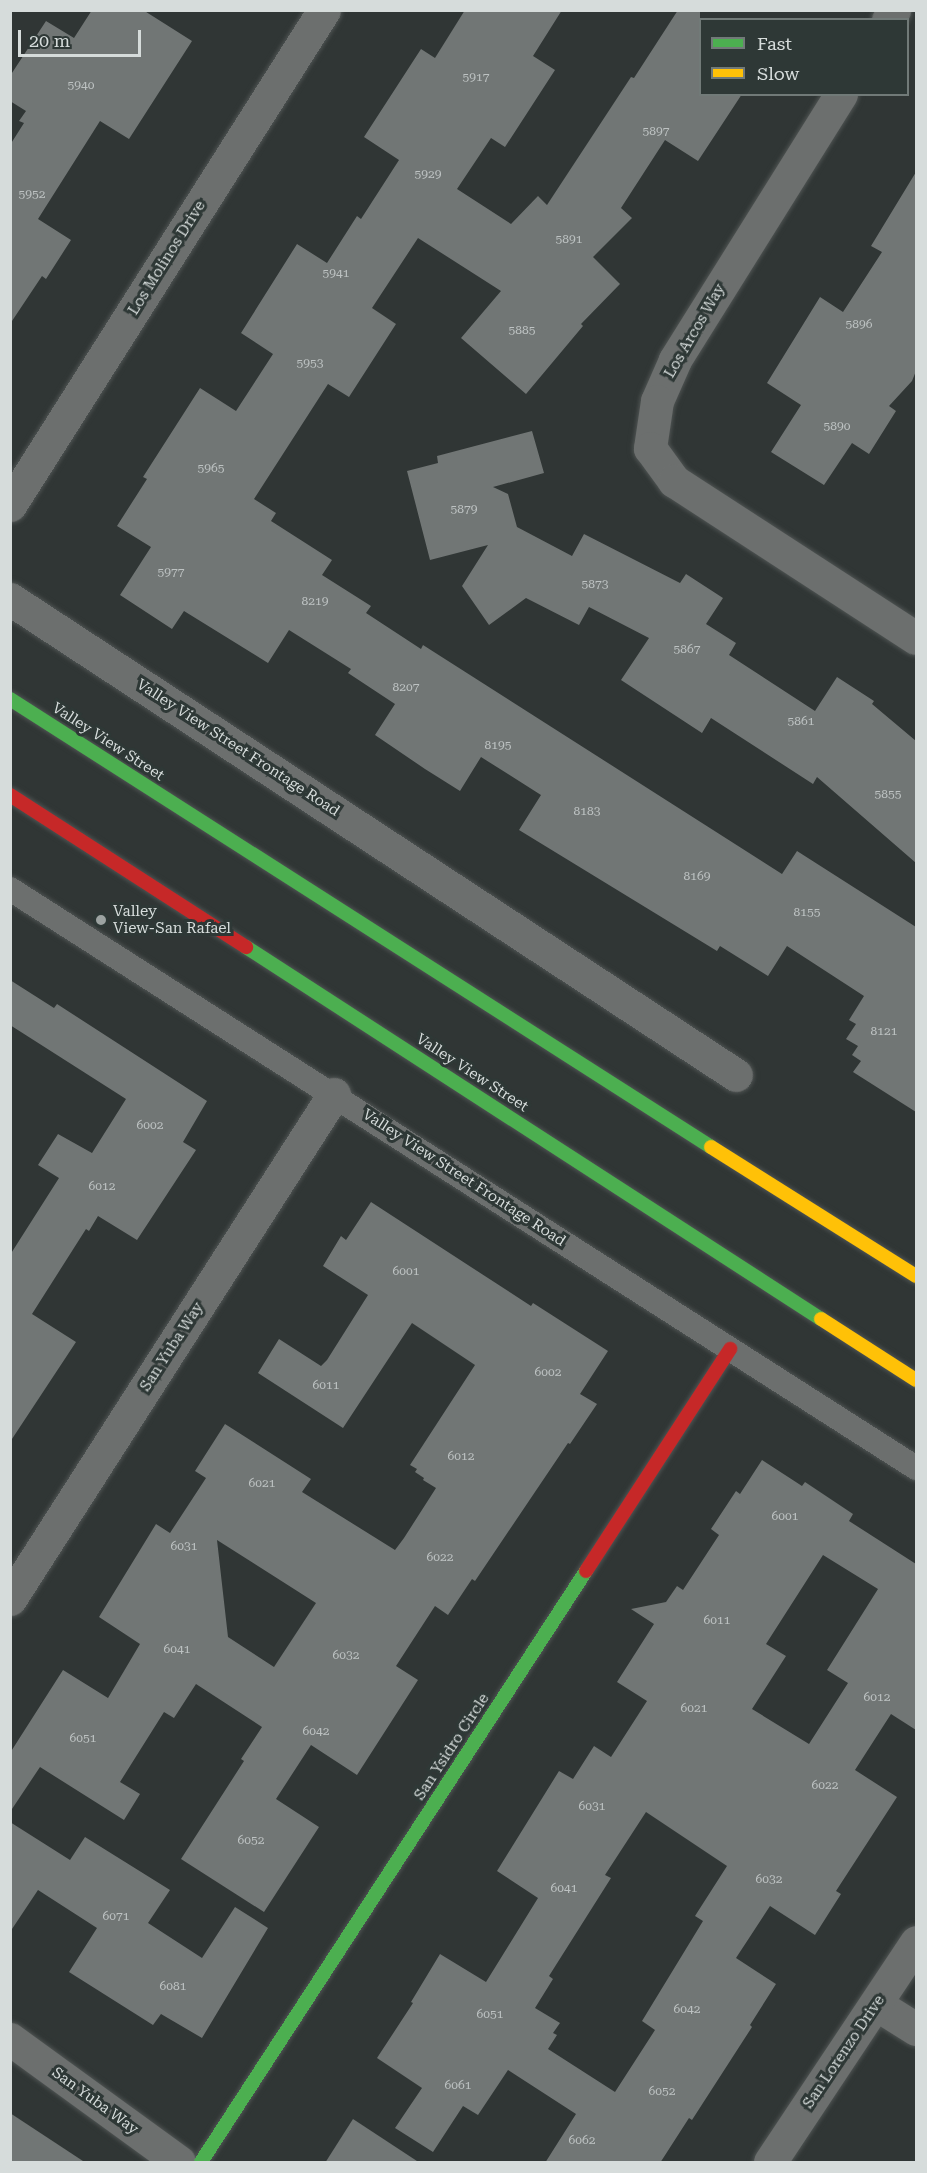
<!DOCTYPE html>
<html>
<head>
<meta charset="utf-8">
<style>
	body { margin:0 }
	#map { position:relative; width:927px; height:2173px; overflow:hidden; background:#303635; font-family:"Roboto Serif",serif }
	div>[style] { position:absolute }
	.building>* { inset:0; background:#717675 }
	.roads { filter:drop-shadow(0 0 2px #4e5352) drop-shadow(0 0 2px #4e5352) }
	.lane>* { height:24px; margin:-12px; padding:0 12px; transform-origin:12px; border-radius:12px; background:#6c6f6e }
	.street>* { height:33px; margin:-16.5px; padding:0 16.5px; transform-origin:16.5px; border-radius:16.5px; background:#6c6f6e }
	.fast>* { height:14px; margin:-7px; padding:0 7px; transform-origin:7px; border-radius:7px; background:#4caf50 }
	.slow>* { height:14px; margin:-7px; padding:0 7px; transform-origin:7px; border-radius:7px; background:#ffc107 }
	.jam>* { height:14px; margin:-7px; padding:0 7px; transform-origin:7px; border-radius:7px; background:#c62828 }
	.dots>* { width:16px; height:16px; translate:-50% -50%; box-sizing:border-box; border:3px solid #2e3836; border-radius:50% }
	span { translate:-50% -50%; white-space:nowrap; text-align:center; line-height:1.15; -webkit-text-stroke:6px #2e3836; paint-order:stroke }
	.number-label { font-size:12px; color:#bdc2c2 }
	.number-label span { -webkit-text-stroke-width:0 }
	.street-label { font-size:15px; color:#d6dcdb }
	.poi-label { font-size:15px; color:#d6dcdb }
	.left { translate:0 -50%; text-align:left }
	.frame { position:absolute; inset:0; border:12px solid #d6dcdb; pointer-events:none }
	.legend { position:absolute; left:699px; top:18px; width:210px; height:78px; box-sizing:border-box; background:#2e3836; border:2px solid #717a78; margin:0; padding:8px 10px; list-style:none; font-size:18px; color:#d6dcdb }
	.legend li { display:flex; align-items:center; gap:12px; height:30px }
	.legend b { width:30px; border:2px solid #717a78 }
	.scale { position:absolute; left:18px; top:30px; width:123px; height:27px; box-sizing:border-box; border:3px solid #d6dcdb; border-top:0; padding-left:8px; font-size:18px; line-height:21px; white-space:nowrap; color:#d6dcdb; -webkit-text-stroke:4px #2e3836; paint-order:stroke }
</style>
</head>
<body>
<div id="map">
	<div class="building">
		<div style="clip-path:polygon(92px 10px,143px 10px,192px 41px,129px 139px,100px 121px,38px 219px,71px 240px,46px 279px,42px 276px,10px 324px,10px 145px,24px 123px,19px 121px,26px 111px,10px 101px,10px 76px,46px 21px,74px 38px)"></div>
		<div style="clip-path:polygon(465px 10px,562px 10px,533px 56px,555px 70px,505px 147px,491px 138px,457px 189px,511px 224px,538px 196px,547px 205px,631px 77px,634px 78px,678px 10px,700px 10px,700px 94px,742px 94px,698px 161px,665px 140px,621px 208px,632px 218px,593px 257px,620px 284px,581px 324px,583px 326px,526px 394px,461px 338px,501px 291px,418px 238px,372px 308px,396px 324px,349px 397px,328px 384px,254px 499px,276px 513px,271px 521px,332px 560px,322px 575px,371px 606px,366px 613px,421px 649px,423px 645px,782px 874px,797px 851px,916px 927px,916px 1112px,853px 1072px,861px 1061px,852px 1055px,858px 1046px,846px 1039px,856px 1024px,849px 1020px,864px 996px,787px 946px,768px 976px,720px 946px,717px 951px,519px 830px,541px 795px,481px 757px,460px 791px,425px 769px,375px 735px,395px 704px,348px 673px,351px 669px,289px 630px,268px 663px,184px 611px,172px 629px,120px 595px,151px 547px,117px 526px,147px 479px,143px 477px,200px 388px,236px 411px,273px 354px,241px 333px,297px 244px,327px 263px,357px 216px,361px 219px,399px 160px,364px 137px,421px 49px,435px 58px)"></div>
		<div style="clip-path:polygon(916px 172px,916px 371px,912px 381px,889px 406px,896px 411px,869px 454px,852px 443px,824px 485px,771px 452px,801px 405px,767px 383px,820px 297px,843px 312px,882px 252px,871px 246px)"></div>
		<div style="clip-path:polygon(532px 431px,544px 473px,493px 487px,508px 494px,517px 527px,572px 556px,584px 534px,680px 583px,686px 574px,723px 598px,706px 624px,736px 643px,729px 655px,815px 711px,837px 677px,874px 701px,872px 704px,916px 741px,916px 863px,817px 777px,813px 784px,711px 718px,702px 733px,621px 680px,649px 638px,589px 607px,579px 625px,526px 598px,489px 625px,462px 586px,488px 545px,430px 560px,407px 471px,438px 463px,437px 456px)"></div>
		<div style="clip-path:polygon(10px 980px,54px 1008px,57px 1004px,207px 1101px,183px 1142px,196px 1150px,137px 1240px,98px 1216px,89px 1231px,86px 1229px,32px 1314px,76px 1342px,10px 1442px,10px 1255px,59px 1178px,38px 1165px,58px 1134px,92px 1153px,126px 1099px,10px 1025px)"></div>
		<div style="clip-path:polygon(evenodd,371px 1202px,531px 1306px,533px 1303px,608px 1351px,580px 1394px,597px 1404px,570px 1444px,568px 1443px,475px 1581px,472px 1579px,448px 1615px,435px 1606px,396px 1666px,418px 1680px,357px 1775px,311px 1745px,276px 1799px,319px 1827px,264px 1912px,181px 1859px,244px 1761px,241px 1759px,262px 1727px,196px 1684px,174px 1718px,164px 1712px,120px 1782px,140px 1794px,124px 1820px,40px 1767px,10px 1812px,10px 1753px,63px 1670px,108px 1698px,140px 1644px,99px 1617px,156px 1524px,170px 1533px,206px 1478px,195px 1471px,225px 1424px,311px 1479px,302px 1492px,395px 1550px,404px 1538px,436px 1488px,423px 1480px,424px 1478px,415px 1472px,417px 1469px,410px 1465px,475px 1365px,412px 1323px,343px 1428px,258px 1373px,279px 1339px,321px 1366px,327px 1360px,368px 1295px,323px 1266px,341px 1236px,346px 1240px,371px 1202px,217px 1540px,316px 1603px,274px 1667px,228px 1637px,217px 1540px)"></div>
		<div style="clip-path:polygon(evenodd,762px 1460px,802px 1486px,805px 1482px,853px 1514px,849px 1521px,916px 1564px,916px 1730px,891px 1714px,855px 1770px,897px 1797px,836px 1891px,841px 1894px,815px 1935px,770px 1906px,736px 1958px,776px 1984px,750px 2025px,752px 2027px,692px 2120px,689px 2118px,660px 2163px,545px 2163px,576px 2114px,508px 2070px,478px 2115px,463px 2106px,433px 2152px,395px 2128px,422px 2088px,377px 2058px,413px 2003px,411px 2002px,440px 1954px,486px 1982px,538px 1898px,497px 1871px,559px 1771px,573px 1779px,594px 1746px,611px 1757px,647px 1701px,617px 1682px,654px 1624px,631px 1609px,666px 1602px,677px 1586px,683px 1590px,719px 1535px,711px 1529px,736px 1491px,740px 1494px,762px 1460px,823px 1555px,878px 1589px,827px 1670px,848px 1683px,809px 1744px,752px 1709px,786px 1656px,766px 1644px,823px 1555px,762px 1460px,646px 1812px,727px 1866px,695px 1916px,703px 1921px,642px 2021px,655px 2030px,615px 2092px,548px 2049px,557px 2035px,553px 2033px,560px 2023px,535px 2008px,553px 1979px,549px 1976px,611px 1878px,605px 1875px,646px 1812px)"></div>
		<div style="clip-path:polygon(10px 1822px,70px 1860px,85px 1837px,170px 1890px,148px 1923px,202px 1958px,235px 1907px,268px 1928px,202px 2038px,161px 2014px,153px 2025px,69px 1972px,97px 1928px,38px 1890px,10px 1932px)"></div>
		<div style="clip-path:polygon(10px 2113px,86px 2163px,10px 2163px)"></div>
		<div style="clip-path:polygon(353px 2119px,420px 2163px,325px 2163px)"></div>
	</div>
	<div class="roads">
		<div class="lane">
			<div style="left:10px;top:889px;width:1075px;rotate:32.58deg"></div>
		</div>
		<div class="street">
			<div style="left:888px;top:20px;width:12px;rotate:-59deg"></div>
			<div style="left:841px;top:94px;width:314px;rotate:122deg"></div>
			<div style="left:675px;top:360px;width:45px;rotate:113.7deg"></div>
			<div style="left:657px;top:401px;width:48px;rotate:98.5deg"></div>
			<div style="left:650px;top:448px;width:41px;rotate:54deg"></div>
			<div style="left:674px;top:481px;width:288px;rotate:33deg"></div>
			<div style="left:10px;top:505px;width:586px;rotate:-57.61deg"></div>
			<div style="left:10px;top:599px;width:868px;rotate:33.25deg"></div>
			<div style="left:10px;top:1599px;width:600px;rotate:-57.32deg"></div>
			<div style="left:876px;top:2004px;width:47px;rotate:32deg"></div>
			<div style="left:10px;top:2039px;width:209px;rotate:36deg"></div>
			<div style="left:770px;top:2162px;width:264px;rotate:-56.4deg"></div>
		</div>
		<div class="fast">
			<div style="left:10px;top:699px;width:832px;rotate:32.58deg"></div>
			<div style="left:246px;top:947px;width:685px;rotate:32.9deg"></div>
			<div style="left:201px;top:2162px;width:705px;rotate:-56.92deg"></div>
		</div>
		<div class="slow">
			<div style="left:711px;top:1147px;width:242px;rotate:32.2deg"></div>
			<div style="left:821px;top:1319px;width:113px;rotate:32.7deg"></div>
		</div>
		<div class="jam">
			<div style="left:10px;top:795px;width:281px;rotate:32.8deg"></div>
			<div style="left:586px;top:1571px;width:265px;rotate:-57deg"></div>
		</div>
	</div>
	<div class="dots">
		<div style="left:101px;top:920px;background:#9ca2a1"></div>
	</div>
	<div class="number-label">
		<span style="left:476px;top:78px">5917</span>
		<span style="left:81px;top:86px">5940</span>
		<span style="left:656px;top:132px">5897</span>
		<span style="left:428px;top:175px">5929</span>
		<span style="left:32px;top:195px">5952</span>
		<span style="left:569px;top:240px">5891</span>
		<span style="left:336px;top:274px">5941</span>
		<span style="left:859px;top:325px">5896</span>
		<span style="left:522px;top:331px">5885</span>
		<span style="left:310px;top:364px">5953</span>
		<span style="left:837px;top:427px">5890</span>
		<span style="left:211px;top:469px">5965</span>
		<span style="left:464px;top:510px">5879</span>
		<span style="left:171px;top:573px">5977</span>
		<span style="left:595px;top:585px">5873</span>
		<span style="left:315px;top:602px">8219</span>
		<span style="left:687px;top:650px">5867</span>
		<span style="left:406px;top:688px">8207</span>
		<span style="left:801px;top:722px">5861</span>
		<span style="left:498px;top:746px">8195</span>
		<span style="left:888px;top:795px">5855</span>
		<span style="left:587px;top:812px">8183</span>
		<span style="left:697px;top:877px">8169</span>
		<span style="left:807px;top:913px">8155</span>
		<span style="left:884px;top:1032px">8121</span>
		<span style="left:150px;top:1126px">6002</span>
		<span style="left:102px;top:1187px">6012</span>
		<span style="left:406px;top:1272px">6001</span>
		<span style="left:548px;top:1373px">6002</span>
		<span style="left:326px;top:1386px">6011</span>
		<span style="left:461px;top:1457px">6012</span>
		<span style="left:262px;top:1484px">6021</span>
		<span style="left:785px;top:1517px">6001</span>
		<span style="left:184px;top:1547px">6031</span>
		<span style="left:440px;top:1558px">6022</span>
		<span style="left:717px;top:1621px">6011</span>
		<span style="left:177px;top:1650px">6041</span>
		<span style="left:346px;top:1656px">6032</span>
		<span style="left:877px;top:1698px">6012</span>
		<span style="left:694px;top:1709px">6021</span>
		<span style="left:316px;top:1732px">6042</span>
		<span style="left:83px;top:1739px">6051</span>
		<span style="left:825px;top:1786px">6022</span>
		<span style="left:592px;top:1807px">6031</span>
		<span style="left:251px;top:1841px">6052</span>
		<span style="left:769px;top:1880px">6032</span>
		<span style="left:564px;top:1889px">6041</span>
		<span style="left:116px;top:1917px">6071</span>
		<span style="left:173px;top:1987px">6081</span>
		<span style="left:687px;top:2010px">6042</span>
		<span style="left:490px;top:2015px">6051</span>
		<span style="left:458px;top:2086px">6061</span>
		<span style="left:662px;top:2092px">6052</span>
		<span style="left:582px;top:2141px">6062</span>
	</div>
	<div class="street-label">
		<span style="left:167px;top:258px;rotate:-58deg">Los Molinos Drive</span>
		<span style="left:695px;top:331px;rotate:-60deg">Los Arcos Way</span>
		<span style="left:108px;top:742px;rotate:33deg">Valley View Street</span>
		<span style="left:238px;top:748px;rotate:33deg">Valley View Street Frontage Road</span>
		<span style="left:472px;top:1073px;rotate:33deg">Valley View Street</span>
		<span style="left:464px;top:1178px;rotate:33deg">Valley View Street Frontage Road</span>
		<span style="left:172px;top:1347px;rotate:-57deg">San Yuba Way</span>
		<span style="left:452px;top:1747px;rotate:-57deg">San Ysidro Circle</span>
		<span style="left:844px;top:2052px;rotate:-56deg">San Lorenzo Drive</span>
		<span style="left:95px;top:2101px;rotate:36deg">San Yuba Way</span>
	</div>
	<div class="poi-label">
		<span class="left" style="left:113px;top:920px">Valley<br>View-San Rafael</span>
	</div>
	<div class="frame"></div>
	<ul class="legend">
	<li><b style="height:8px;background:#4caf50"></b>Fast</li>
	<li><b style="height:8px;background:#ffc107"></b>Slow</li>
	</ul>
	<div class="scale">20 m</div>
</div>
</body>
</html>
